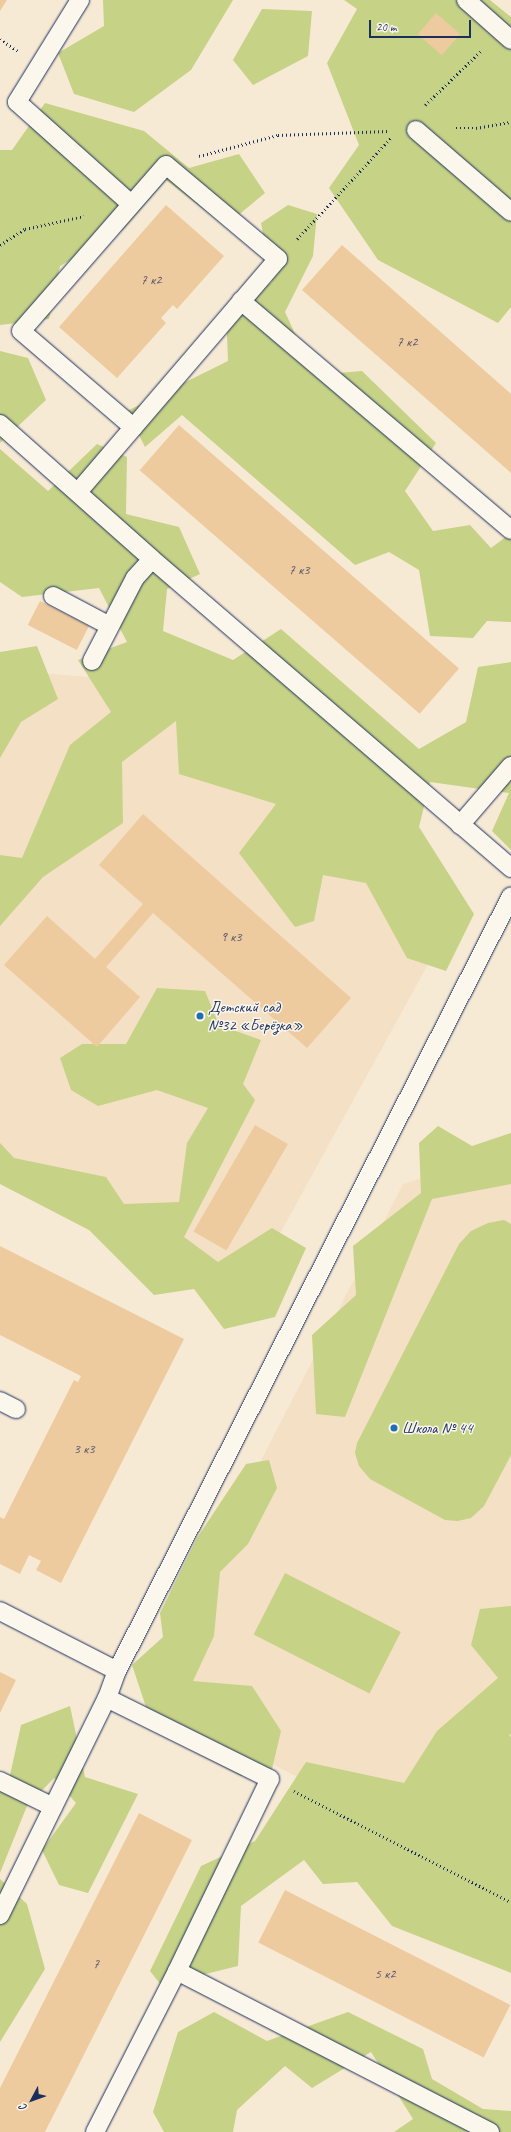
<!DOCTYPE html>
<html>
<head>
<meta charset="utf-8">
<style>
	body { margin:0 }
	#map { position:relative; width:511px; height:2132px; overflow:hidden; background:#f7ead5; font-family:Caveat,sans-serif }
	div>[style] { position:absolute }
	.built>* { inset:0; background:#f4e0c5 }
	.green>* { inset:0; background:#c6d286; transform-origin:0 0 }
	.building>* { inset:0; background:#eeca9f; transform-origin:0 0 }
	.path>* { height:2.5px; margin-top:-1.25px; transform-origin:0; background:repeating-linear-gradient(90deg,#1b2f5e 0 1px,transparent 0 4px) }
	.roads { filter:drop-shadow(0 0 1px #1b2f5e) drop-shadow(0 0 1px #1b2f5e) }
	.service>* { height:18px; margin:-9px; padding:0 9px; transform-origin:9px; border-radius:9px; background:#fbf7ec }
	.dots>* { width:11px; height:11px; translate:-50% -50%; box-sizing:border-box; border:2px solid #fbf7ec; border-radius:50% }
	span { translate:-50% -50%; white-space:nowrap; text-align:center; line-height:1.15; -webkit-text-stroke:3px #fbf7ec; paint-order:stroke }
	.number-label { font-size:14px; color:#50566e }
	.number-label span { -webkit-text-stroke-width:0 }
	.poi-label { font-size:16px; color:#1b2f5e }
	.left { translate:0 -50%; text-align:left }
	.north { position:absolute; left:12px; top:2080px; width:40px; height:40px; -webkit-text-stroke:3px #fbf7ec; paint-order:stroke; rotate:229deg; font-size:11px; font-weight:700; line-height:16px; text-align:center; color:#1b2f5e }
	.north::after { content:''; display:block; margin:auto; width:14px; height:18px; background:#1b2f5e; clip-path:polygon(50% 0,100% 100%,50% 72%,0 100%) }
	.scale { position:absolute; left:369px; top:20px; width:102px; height:18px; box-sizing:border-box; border:2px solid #1b2f5e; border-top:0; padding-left:5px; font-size:12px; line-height:14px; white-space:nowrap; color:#1b2f5e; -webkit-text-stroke:3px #fbf7ec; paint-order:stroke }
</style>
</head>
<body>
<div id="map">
	<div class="built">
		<div style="clip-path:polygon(4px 670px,199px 686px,453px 919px,245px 1297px,0 1168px,0 679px)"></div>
		<div style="clip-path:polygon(511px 1150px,511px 1885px,155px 1705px,152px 1673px,403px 1184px)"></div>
	</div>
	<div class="green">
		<div style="clip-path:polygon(103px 0,233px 0,191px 70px,134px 112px,74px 94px,58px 53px,104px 26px)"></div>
		<div style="clip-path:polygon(344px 0,490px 0,511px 17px,511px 307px,498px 323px,378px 260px,329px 188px,359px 145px,327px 63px,357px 9px)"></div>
		<div style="clip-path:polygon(262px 9px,312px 11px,308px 56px,253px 85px,233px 60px)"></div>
		<div style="clip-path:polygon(45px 103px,144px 131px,189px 168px,239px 154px,265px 193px,225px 226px,166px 180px,123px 230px,60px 266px,49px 319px,0 325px,0 150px,12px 150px)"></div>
		<div style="clip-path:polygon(288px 205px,317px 214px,313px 256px,285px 312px,314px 375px,362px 371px,436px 443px,405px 491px,433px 531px,470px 525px,491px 548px,511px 533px,511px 622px,487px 621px,473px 638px,430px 636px,419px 570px,389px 552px,355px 565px,182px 415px,145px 447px,127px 411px,228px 361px,226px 309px,272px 282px,261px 223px)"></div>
		<div style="clip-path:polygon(0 351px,28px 358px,46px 400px,0 443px)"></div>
		<div style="clip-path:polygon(97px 444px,127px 457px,126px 514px,179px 527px,200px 574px,167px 589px,163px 631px,233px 660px,281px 629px,419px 749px,466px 722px,478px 667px,511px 662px,511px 850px,492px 831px,509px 793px,430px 782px,419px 827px,474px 914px,446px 971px,407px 958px,366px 883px,323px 875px,314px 921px,295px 927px,239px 853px,276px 804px,179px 774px,176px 721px,122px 762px,123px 823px,43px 877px,0 926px,0 855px,22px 858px,70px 745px,111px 712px,78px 660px,127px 642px,99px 588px,22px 597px,0 582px,0 449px,48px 491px)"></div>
		<div style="clip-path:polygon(37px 646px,58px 699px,21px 722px,0 758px,0 652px)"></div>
		<div style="clip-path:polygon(157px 988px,205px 991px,219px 1025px,261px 1040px,243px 1084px,255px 1100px,184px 1237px,218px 1262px,272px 1228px,306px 1248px,275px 1317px,224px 1329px,194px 1289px,154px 1295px,89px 1230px,0 1184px,0 1143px,14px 1158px,106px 1177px,124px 1204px,179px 1202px,187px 1143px,208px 1108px,157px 1090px,98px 1106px,71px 1090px,60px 1058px,82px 1044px,126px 1044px)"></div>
		<div style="clip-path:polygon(438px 1126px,472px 1146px,511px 1133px,511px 1184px,432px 1199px,345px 1417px,316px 1414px,312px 1335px,356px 1295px,353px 1246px,421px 1193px,419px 1143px)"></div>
		<div style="clip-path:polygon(504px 1220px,511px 1224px,511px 1455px,484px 1506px,471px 1518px,458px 1521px,445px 1520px,370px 1479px,359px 1466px,355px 1453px,357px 1443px,459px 1244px,471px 1231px,488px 1223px)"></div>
		<div style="clip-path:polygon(269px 1460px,277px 1488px,248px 1544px,220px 1572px,214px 1636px,193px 1681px,252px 1686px,281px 1731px,272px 1769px,241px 1776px,154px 1731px,132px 1665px,163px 1637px,160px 1613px,197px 1538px,246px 1464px)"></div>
		<div style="left:285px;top:1573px;width:130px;height:69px;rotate:27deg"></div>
		<div style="clip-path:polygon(511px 1606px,511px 1734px,509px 1735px,511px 1737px,511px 1973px,392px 1926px,357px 1882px,323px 1884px,304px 1860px,241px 1906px,238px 1966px,161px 1985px,150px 1971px,201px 1866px,255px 1841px,306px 1762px,404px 1783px,437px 1731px,498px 1678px,471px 1645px,480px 1609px)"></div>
		<div style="clip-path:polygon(70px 1706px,85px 1777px,138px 1794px,88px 1893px,59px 1885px,42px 1850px,76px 1803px,54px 1778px,27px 1806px,0 1873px,0 1783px,9px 1780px,21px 1725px)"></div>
		<div style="clip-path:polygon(0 1879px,27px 1904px,45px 1969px,0 2042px)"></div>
		<div style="clip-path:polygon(214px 2012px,267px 2041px,348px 2012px,423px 2049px,432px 2079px,483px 2109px,511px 2111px,511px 2132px,394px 2132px,413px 2119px,371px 2052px,312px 2088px,285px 2066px,237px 2110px,233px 2132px,164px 2132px,153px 2112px,178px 2032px)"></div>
	</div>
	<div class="building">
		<div style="clip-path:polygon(0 0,7px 0,0 11px)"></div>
		<div style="left:436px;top:13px;width:32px;height:28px;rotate:41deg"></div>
		<div style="clip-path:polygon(166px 205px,224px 256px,177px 309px,173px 305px,161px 318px,166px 323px,117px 378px,59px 327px)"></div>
		<div style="clip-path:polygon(342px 245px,511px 394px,511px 473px,302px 290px)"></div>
		<div style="left:179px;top:425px;width:371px;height:60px;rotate:41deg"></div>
		<div style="left:40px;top:601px;width:55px;height:27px;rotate:27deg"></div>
		<div style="clip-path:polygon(143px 814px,351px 998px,307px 1048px,153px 913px,106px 967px,140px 997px,97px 1047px,4px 965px,47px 916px,95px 959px,143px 904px,99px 865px)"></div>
		<div style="left:255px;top:1125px;width:38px;height:123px;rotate:30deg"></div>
		<div style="clip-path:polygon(0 1246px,184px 1339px,61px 1583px,36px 1570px,41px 1561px,29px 1555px,20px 1574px,0 1564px,0 1517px,4px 1519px,74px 1380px,78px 1382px,81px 1376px,0 1335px)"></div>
		<div style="clip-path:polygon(0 1672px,16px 1680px,0 1713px)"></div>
		<div style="clip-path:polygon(139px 1813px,192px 1840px,45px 2132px,0 2132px,0 2088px)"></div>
		<div style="left:285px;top:1890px;width:253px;height:59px;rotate:27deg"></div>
	</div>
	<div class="path">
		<div style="left:0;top:39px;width:22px;rotate:34deg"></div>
		<div style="left:425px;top:105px;width:79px;rotate:-44deg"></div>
		<div style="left:456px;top:128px;width:20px"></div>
		<div style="left:476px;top:128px;width:36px;rotate:-10deg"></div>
		<div style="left:199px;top:156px;width:82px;rotate:-14.9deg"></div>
		<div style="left:278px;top:135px;width:111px;rotate:-2.1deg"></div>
		<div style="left:297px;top:239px;width:138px;rotate:-47.1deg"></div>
		<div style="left:0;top:245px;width:30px;rotate:-33deg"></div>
		<div style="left:25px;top:229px;width:60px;rotate:-12.4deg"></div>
		<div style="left:294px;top:1791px;width:244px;rotate:27.1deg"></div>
	</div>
	<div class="roads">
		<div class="service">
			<div style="left:80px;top:0;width:120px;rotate:121.7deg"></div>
			<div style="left:17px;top:102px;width:153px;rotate:41.8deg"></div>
			<div style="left:466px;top:0;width:60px;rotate:41.6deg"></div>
			<div style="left:416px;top:130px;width:125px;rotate:40.8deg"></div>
			<div style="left:241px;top:301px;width:354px;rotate:40.3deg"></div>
			<div style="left:0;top:424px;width:203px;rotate:41.6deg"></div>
			<div style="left:152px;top:559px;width:474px;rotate:40.7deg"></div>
			<div style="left:78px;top:492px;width:307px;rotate:-49.4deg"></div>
			<div style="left:278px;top:259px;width:146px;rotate:-140deg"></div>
			<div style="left:166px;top:165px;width:220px;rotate:131.1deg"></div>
			<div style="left:21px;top:331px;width:148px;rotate:40.6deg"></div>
			<div style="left:53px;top:596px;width:64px;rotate:27.8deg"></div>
			<div style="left:92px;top:661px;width:93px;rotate:-62.6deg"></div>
			<div style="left:135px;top:578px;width:25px;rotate:-48deg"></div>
			<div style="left:460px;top:825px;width:78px;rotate:-49.2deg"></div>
			<div style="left:0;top:1401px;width:18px;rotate:27deg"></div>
			<div style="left:0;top:1611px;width:131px;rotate:27.1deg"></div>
			<div style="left:0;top:1781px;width:59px;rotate:26.1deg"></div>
			<div style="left:0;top:1915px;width:242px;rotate:-63.8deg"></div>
			<div style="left:107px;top:1698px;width:29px;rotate:-70deg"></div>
			<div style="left:117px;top:1671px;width:869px;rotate:-63.05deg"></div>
			<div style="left:177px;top:1971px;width:352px;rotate:27.2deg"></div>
			<div style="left:95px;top:2132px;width:181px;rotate:-63deg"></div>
			<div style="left:177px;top:1971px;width:213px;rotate:-64.2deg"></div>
			<div style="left:270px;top:1779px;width:182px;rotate:-153.6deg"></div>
		</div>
	</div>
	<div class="dots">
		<div style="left:200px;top:1016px;background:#1f6fb2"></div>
		<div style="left:394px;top:1428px;background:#1f6fb2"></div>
	</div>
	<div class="number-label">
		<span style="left:151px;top:280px">7 к2</span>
		<span style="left:407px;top:342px">7 к2</span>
		<span style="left:299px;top:570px">7 к3</span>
		<span style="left:231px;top:937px">9 к3</span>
		<span style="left:84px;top:1449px">3 к3</span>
		<span style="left:96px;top:1964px">7</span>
		<span style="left:385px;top:1974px">5 к2</span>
	</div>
	<div class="poi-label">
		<span class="left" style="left:208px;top:1016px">Детский сад<br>№32 «Берёзка»</span>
		<span class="left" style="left:402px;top:1428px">Школа № 44</span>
	</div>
	<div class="north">С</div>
	<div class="scale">20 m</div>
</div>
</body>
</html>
